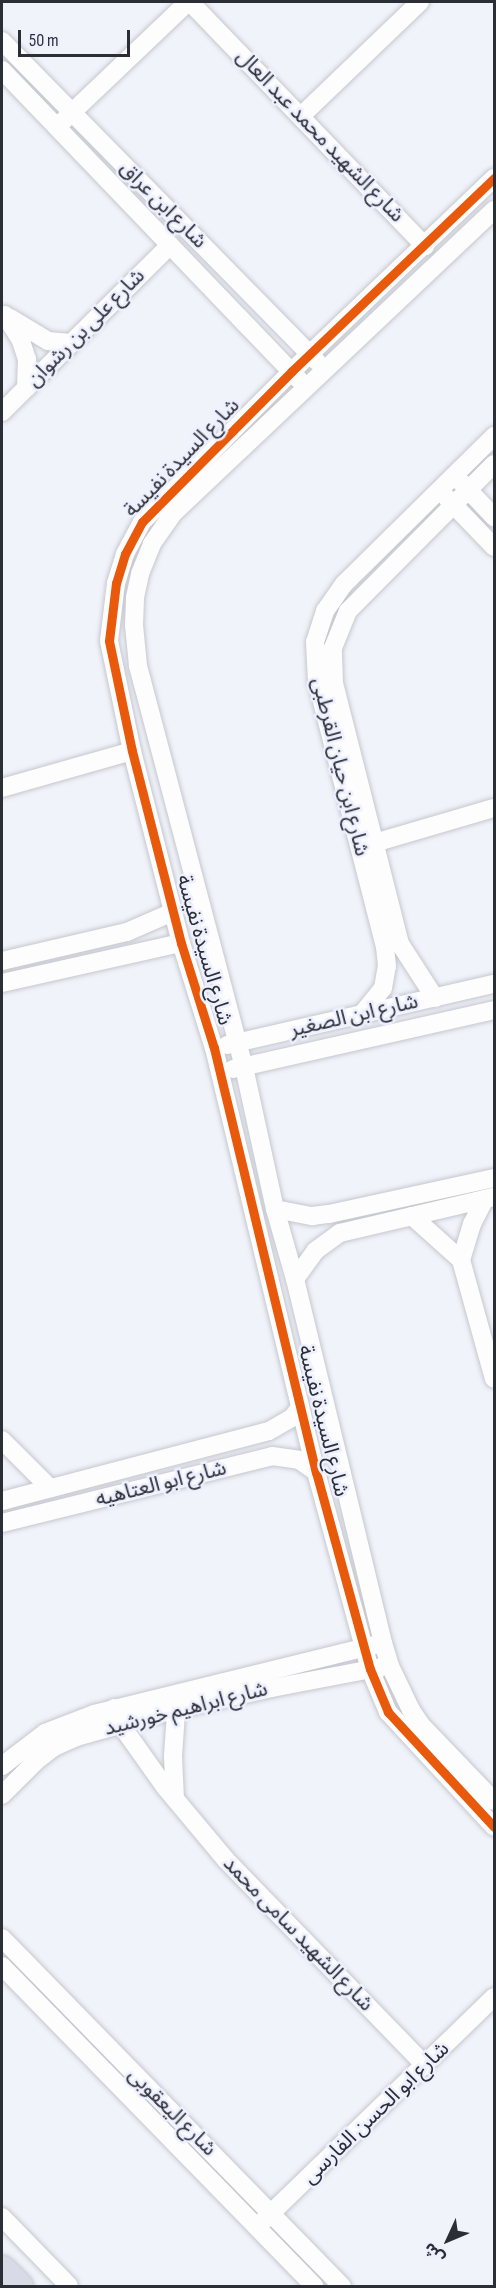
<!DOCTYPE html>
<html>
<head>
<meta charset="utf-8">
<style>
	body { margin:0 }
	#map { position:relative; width:496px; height:2288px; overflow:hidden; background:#f1f3fa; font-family:"Sofia Sans Condensed","Noto Sans Arabic",sans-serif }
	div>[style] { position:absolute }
	.roads { filter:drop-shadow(0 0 2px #c5c7ce) drop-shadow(0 0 2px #c5c7ce) }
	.minor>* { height:18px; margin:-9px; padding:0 9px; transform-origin:9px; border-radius:9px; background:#fdfdfe }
	.highway>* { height:27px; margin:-13.5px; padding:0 13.5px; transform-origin:13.5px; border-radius:13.5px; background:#d8dae6 }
	.cycleway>* { height:9px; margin:-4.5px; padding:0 4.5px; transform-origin:4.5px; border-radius:4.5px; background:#e8590c }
	span { translate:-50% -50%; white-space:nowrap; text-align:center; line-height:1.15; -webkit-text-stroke:5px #edf0fe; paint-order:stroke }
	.street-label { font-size:21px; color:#2c2e36 }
	.frame { position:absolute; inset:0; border:3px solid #2c2e36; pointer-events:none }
	.north { position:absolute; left:418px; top:2210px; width:60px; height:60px; -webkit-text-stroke:4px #edf0fe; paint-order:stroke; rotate:226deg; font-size:16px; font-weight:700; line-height:24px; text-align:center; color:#2c2e36 }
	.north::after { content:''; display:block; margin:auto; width:21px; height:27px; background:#2c2e36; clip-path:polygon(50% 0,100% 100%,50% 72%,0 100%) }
	.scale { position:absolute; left:18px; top:30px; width:112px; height:27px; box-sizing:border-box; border:3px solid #2c2e36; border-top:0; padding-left:8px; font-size:18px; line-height:21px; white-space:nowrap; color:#2c2e36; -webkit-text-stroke:4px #edf0fe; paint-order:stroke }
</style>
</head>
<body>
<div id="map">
	<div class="roads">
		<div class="minor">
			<div style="left:190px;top:2px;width:339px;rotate:46.1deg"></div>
			<div style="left:2px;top:41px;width:449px;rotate:45.5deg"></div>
			<div style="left:2px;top:70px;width:429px;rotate:46.2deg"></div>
			<div style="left:301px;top:116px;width:165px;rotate:-43.8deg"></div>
			<div style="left:62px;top:122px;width:174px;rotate:-43.6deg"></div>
			<div style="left:494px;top:178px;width:279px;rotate:136.3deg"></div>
			<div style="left:292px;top:371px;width:213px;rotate:134.8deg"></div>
			<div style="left:142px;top:522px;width:36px;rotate:118deg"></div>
			<div style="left:125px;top:554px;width:30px;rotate:107deg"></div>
			<div style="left:116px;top:583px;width:58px;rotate:96.9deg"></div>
			<div style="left:109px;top:641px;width:112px;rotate:78.2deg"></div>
			<div style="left:132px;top:751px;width:198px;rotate:75.7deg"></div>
			<div style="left:181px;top:943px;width:110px;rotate:72.6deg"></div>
			<div style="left:214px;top:1048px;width:436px;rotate:76.5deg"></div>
			<div style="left:316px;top:1472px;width:204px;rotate:74.7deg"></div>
			<div style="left:370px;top:1669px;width:47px;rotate:67.3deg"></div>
			<div style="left:388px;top:1712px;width:156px;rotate:47.3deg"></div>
			<div style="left:494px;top:210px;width:444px;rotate:136.6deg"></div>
			<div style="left:172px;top:515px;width:35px;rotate:125deg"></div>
			<div style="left:152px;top:544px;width:32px;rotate:112deg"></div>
			<div style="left:140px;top:574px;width:25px;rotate:102deg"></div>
			<div style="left:135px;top:598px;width:27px;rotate:92deg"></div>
			<div style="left:134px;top:625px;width:41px;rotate:84.4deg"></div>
			<div style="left:138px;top:666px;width:415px;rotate:75.2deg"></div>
			<div style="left:244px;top:1067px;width:145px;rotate:77.7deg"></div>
			<div style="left:275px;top:1209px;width:73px;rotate:74.1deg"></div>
			<div style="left:295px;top:1279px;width:374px;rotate:76.4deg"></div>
			<div style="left:383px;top:1643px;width:24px;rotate:73deg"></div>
			<div style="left:390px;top:1666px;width:49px;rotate:64.5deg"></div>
			<div style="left:411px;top:1710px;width:18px;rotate:56deg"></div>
			<div style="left:421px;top:1725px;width:105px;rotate:46.2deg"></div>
			<div style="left:5px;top:315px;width:31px;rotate:58deg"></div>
			<div style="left:21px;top:341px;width:19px;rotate:72deg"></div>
			<div style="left:27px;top:359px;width:29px;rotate:92deg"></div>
			<div style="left:10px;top:318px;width:44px;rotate:31.2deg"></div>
			<div style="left:48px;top:341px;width:23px;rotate:5deg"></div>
			<div style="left:2px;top:412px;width:237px;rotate:-44.8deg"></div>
			<div style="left:460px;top:481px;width:50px;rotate:46.6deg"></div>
			<div style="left:447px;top:498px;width:68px;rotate:46.2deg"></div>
			<div style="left:2px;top:788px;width:135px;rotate:-15.9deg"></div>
			<div style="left:374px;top:843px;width:125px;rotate:-16.3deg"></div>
			<div style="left:2px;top:961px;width:128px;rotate:-13.1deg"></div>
			<div style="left:127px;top:932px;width:50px;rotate:-23.5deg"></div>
			<div style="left:2px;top:983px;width:183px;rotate:-12.6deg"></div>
			<div style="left:435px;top:998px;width:64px;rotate:-122.9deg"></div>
			<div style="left:400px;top:944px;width:269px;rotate:-104.2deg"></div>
			<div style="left:334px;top:683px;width:35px;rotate:-92deg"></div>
			<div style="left:333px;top:648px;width:40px;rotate:-68deg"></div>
			<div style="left:348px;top:611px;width:207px;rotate:-45.2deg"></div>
			<div style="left:362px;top:1014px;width:33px;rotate:-51deg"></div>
			<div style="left:383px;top:988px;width:22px;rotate:-80deg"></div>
			<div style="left:387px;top:966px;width:19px;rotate:-96deg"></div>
			<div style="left:385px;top:947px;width:274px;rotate:-104.4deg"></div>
			<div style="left:317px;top:682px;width:40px;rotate:-92.9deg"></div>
			<div style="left:315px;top:642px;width:33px;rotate:-72deg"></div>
			<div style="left:325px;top:611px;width:33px;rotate:-55deg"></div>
			<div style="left:344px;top:584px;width:211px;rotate:-44.6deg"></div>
			<div style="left:227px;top:1045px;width:274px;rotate:-12.9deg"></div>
			<div style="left:233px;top:1069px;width:268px;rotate:-12.7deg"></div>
			<div style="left:275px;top:1209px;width:38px;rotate:11deg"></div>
			<div style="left:312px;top:1216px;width:17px;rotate:-7deg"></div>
			<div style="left:329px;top:1214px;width:169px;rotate:-12.3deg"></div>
			<div style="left:412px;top:1216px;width:66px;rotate:41.9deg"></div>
			<div style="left:461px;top:1260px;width:123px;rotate:74.5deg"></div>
			<div style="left:461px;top:1260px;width:38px;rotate:-73deg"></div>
			<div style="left:472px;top:1224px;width:28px;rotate:-63deg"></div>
			<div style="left:295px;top:1279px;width:34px;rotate:-54deg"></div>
			<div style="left:315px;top:1251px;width:31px;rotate:-36deg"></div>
			<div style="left:340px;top:1233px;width:158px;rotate:-13.2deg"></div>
			<div style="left:2px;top:1440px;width:68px;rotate:45deg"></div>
			<div style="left:2px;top:1501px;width:276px;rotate:-14.7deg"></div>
			<div style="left:269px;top:1431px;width:28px;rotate:-30deg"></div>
			<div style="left:293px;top:1417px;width:12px;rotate:-55deg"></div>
			<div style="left:2px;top:1523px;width:278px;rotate:-13.9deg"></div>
			<div style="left:272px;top:1456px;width:27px;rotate:8deg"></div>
			<div style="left:299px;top:1460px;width:21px;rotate:35deg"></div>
			<div style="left:114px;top:1708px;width:18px;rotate:68deg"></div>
			<div style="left:121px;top:1725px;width:76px;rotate:54.6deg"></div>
			<div style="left:165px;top:1787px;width:95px;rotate:50.1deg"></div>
			<div style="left:226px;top:1860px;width:286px;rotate:45.9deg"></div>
			<div style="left:2px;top:1766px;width:54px;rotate:-37.5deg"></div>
			<div style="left:45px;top:1733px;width:53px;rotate:-21.2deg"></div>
			<div style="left:94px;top:1714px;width:289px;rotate:-13.8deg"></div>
			<div style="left:2px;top:1795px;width:48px;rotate:-45deg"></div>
			<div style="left:36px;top:1761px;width:23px;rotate:-38deg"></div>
			<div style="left:54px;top:1747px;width:24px;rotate:-24deg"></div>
			<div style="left:76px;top:1737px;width:105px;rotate:-15.5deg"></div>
			<div style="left:177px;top:1709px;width:97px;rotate:-12.5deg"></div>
			<div style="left:272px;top:1688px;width:112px;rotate:-10.8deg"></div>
			<div style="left:175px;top:1799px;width:43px;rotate:-92.7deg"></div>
			<div style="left:173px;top:1756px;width:57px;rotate:-86deg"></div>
			<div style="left:2px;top:1938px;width:487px;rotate:45.7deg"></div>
			<div style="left:2px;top:1966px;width:447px;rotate:45.7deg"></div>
			<div style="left:2px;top:2217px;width:96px;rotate:45.8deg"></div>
			<div style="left:264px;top:2220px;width:320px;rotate:-44.1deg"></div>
		</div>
		<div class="highway">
			<div style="left:2px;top:2269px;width:24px;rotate:45deg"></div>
		</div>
	</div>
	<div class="cycleway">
		<div style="left:494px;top:178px;width:279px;rotate:136.3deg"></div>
		<div style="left:292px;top:371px;width:213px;rotate:134.8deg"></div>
		<div style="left:142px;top:522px;width:36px;rotate:118deg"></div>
		<div style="left:125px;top:554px;width:30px;rotate:107deg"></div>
		<div style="left:116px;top:583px;width:58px;rotate:96.9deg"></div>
		<div style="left:109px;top:641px;width:112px;rotate:78.2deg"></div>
		<div style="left:132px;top:751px;width:198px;rotate:75.7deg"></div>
		<div style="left:181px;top:943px;width:110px;rotate:72.6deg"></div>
		<div style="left:214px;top:1048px;width:436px;rotate:76.5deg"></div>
		<div style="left:316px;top:1472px;width:204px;rotate:74.7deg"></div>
		<div style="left:370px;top:1669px;width:47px;rotate:67.3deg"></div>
		<div style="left:388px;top:1712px;width:156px;rotate:47.3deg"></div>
	</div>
	<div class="street-label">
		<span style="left:320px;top:136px;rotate:46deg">شارع الشهيد محمد عبد العال</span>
		<span style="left:163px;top:205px;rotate:45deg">شارع ابن عراق</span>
		<span style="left:86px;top:328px;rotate:-45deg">شارع على بن رشوان</span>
		<span style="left:182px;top:458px;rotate:-46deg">شارع السيدة نفيسة</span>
		<span style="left:340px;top:767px;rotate:76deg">شارع ابن حيان القرطبى</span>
		<span style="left:204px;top:950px;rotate:74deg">شارع السيدة نفيسة</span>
		<span style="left:354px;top:1016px;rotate:-13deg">شارع ابن الصغير</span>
		<span style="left:323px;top:1421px;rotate:76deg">شارع السيدة نفيسة</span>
		<span style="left:161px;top:1484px;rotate:-14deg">شارع ابو العتاهيه</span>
		<span style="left:186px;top:1709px;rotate:-14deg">شارع ابراهيم خورشيد</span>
		<span style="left:298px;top:1934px;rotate:46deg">شارع الشهيد سامى محمد</span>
		<span style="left:172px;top:2112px;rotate:45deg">شارع اليعقوبى</span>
		<span style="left:376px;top:2113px;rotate:-44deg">شارع ابو الحسن الفارسى</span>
	</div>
	<div class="frame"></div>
	<div class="north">ش</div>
	<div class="scale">50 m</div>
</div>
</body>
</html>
